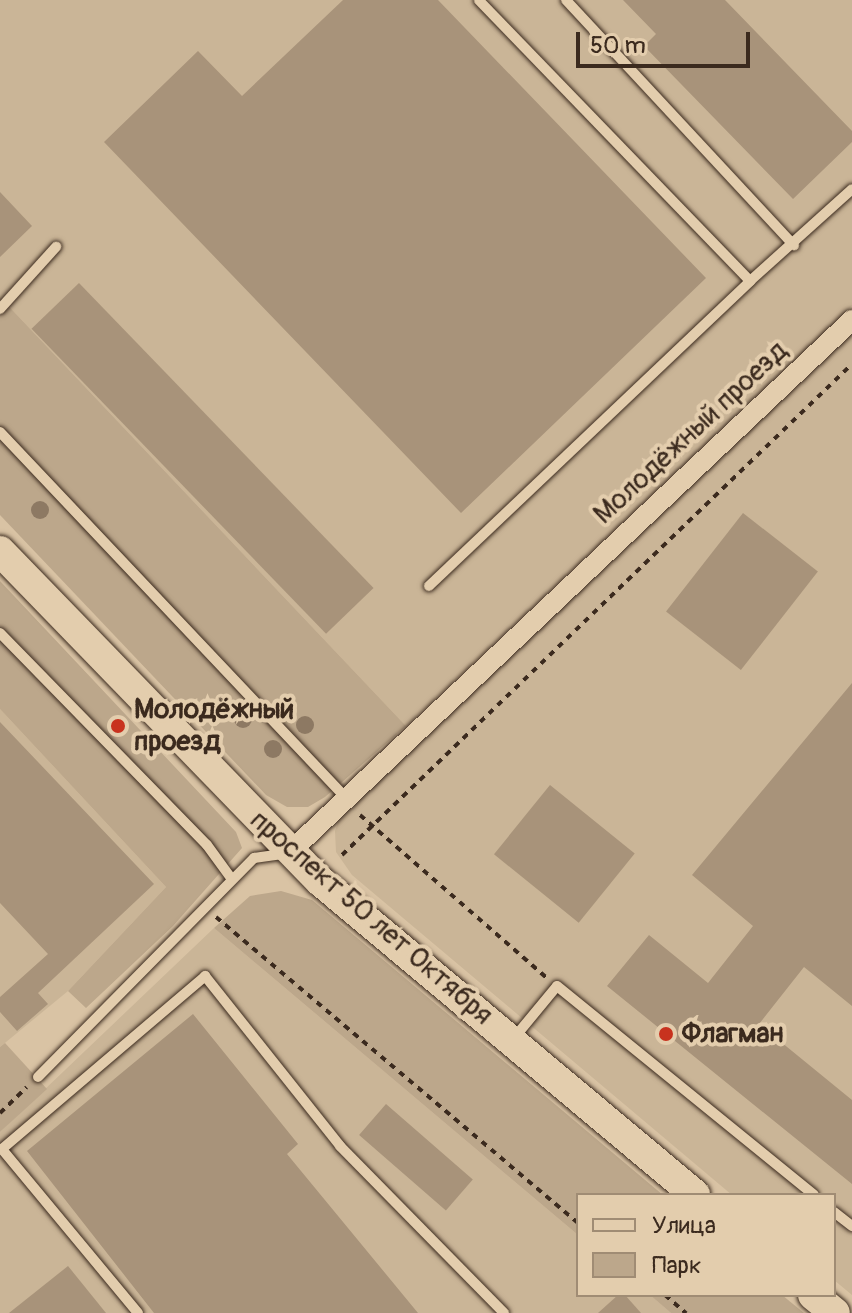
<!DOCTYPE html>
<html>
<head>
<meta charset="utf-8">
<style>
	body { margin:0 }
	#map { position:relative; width:852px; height:1313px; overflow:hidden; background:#d9c3a4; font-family:Pangolin,sans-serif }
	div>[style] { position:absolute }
	.built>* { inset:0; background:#cab597 }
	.green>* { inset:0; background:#bca78b }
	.building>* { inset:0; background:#a8937a; transform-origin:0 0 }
	.path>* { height:4px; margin-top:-2px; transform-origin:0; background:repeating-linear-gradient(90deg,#3b2a1e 0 6px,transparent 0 12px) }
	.roads { filter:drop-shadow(0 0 2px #3b2a1e) drop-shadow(0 0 2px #3b2a1e) }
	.lane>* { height:10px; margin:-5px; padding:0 5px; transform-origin:5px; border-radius:5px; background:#e3cdad }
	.street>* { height:20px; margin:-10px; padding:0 10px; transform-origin:10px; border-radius:10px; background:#e3cdad }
	.secondary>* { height:30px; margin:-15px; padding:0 15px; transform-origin:15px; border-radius:15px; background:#e3cdad }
	.trees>* { width:18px; height:18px; margin:-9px; border-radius:50%; background:#8d7963 }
	.dots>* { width:22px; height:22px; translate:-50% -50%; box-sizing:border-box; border:4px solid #e3cdad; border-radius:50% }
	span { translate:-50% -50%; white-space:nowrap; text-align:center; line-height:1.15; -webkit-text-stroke:8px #e3cdad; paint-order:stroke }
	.street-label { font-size:28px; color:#3b2a1e }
	.poi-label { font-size:28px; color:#3b2a1e; font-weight:700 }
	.left { translate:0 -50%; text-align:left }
	.legend { position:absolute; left:576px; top:1193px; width:260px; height:104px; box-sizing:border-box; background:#e3cdad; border:2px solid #a08c74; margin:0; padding:10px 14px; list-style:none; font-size:24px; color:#3b2a1e }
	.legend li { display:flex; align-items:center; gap:16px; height:40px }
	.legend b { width:40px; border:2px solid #a08c74 }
	.scale { position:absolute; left:576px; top:32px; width:174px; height:36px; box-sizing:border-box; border:4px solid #3b2a1e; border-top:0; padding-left:10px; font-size:24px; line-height:28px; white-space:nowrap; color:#3b2a1e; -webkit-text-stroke:6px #e3cdad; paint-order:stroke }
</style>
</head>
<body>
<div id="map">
	<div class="built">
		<div style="clip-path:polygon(0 0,852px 0,852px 306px,406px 726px,0 297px)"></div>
		<div style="clip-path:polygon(852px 333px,852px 1295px,834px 1280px,834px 1195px,732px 1195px,352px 875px,336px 852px,335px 831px,343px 808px)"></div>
		<div style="clip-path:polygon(0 709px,166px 887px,68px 991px,0 1047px)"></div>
		<div style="clip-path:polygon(214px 928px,578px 1235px,578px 1295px,650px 1295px,671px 1313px,0 1313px,0 1132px)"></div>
	</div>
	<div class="green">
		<div style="clip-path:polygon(0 297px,406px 726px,325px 797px,308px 807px,287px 807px,266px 795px,0 515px)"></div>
		<div style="clip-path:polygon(0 581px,236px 832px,242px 848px,173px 926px,86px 1008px,68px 991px,166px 887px,0 709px)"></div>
		<div style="clip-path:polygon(281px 891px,312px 900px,663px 1195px,578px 1195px,578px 1235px,214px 928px,250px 896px)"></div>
		<div style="clip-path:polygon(5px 1043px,47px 1089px,0 1132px,0 1047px)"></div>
		<div style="clip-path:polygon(650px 1295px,782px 1295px,804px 1313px,671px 1313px)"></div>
	</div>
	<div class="building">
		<div style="clip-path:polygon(343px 0,438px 0,706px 278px,461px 513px,104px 142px,198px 51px,242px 96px)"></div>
		<div style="clip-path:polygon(623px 0,725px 0,852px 131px,852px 142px,793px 199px,644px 46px,656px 34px)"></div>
		<div style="clip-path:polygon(0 192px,32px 226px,0 257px)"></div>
		<div style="left:79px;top:283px;width:424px;height:66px;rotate:46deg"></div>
		<div style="left:743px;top:513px;width:95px;height:125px;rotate:38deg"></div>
		<div style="clip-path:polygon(852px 683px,852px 1006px,804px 967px,759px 1024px,852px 1100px,852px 1184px,607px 986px,649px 935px,708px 983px,753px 926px,692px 875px)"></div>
		<div style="clip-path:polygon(0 722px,154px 884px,38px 993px,48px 1004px,17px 1031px,0 1012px,0 997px,48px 954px,0 903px)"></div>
		<div style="left:550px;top:785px;width:109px;height:89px;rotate:39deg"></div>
		<div style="clip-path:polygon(193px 1014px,298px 1144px,287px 1154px,418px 1313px,154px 1313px,27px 1151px)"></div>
		<div style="left:386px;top:1104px;width:115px;height:41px;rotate:41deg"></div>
		<div style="clip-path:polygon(68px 1266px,106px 1313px,9px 1313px)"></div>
		<div style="clip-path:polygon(618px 1295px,625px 1295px,641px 1313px,598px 1313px)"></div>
	</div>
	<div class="path">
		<div style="left:360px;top:815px;width:247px;rotate:41.1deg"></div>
		<div style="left:342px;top:855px;width:708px;rotate:-43.91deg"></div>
		<div style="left:216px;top:917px;width:474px;rotate:40.2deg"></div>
		<div style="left:0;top:1113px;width:37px;rotate:-44deg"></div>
		<div style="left:665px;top:1295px;width:28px;rotate:41deg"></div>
	</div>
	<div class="roads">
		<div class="lane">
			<div style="left:566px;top:0;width:335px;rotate:47.1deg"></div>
			<div style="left:750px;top:281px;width:137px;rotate:-42deg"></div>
			<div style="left:0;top:309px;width:84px;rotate:-47.9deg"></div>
			<div style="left:0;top:432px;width:502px;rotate:46.61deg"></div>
			<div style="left:429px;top:586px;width:443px;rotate:-43.5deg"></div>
			<div style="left:750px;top:281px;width:390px;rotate:-134deg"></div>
			<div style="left:0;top:633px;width:296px;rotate:45.7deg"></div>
			<div style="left:207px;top:845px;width:41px;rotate:54deg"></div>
			<div style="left:514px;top:1038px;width:67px;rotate:-50.4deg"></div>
			<div style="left:557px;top:986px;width:331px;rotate:39.1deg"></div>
			<div style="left:38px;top:1077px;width:308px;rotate:-45.4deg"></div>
			<div style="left:254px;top:858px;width:34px;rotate:-8deg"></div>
			<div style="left:834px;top:1212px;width:23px;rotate:38deg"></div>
			<div style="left:138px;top:1313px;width:213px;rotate:-129.7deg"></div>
			<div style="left:2px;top:1149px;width:267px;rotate:-40.4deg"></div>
			<div style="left:205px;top:976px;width:217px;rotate:51.5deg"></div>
			<div style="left:340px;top:1146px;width:234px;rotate:45.5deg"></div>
		</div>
		<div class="street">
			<div style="left:290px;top:852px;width:774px;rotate:-43.43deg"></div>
		</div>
		<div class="secondary">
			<div style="left:0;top:551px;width:460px;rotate:45.9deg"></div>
			<div style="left:320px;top:881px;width:489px;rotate:39.9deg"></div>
			<div style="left:813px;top:1295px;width:28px;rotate:39deg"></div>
		</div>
	</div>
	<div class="trees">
		<div style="left:40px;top:510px"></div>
		<div style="left:243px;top:719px"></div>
		<div style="left:305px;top:725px"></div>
		<div style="left:273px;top:749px"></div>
	</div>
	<div class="dots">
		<div style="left:118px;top:726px;background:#c8321e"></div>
		<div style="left:666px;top:1034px;background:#c8321e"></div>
	</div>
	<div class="street-label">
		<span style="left:691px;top:433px;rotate:-43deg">Молодёжный проезд</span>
		<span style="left:371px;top:918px;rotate:41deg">проспект 50 лет Октября</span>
	</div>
	<div class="poi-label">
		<span class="left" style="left:134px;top:726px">Молодёжный<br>проезд</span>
		<span class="left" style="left:682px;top:1034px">Флагман</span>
	</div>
	<ul class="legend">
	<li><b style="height:10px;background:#e3cdad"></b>Улица</li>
	<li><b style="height:22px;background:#bca78b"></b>Парк</li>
	</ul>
	<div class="scale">50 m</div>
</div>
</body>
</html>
